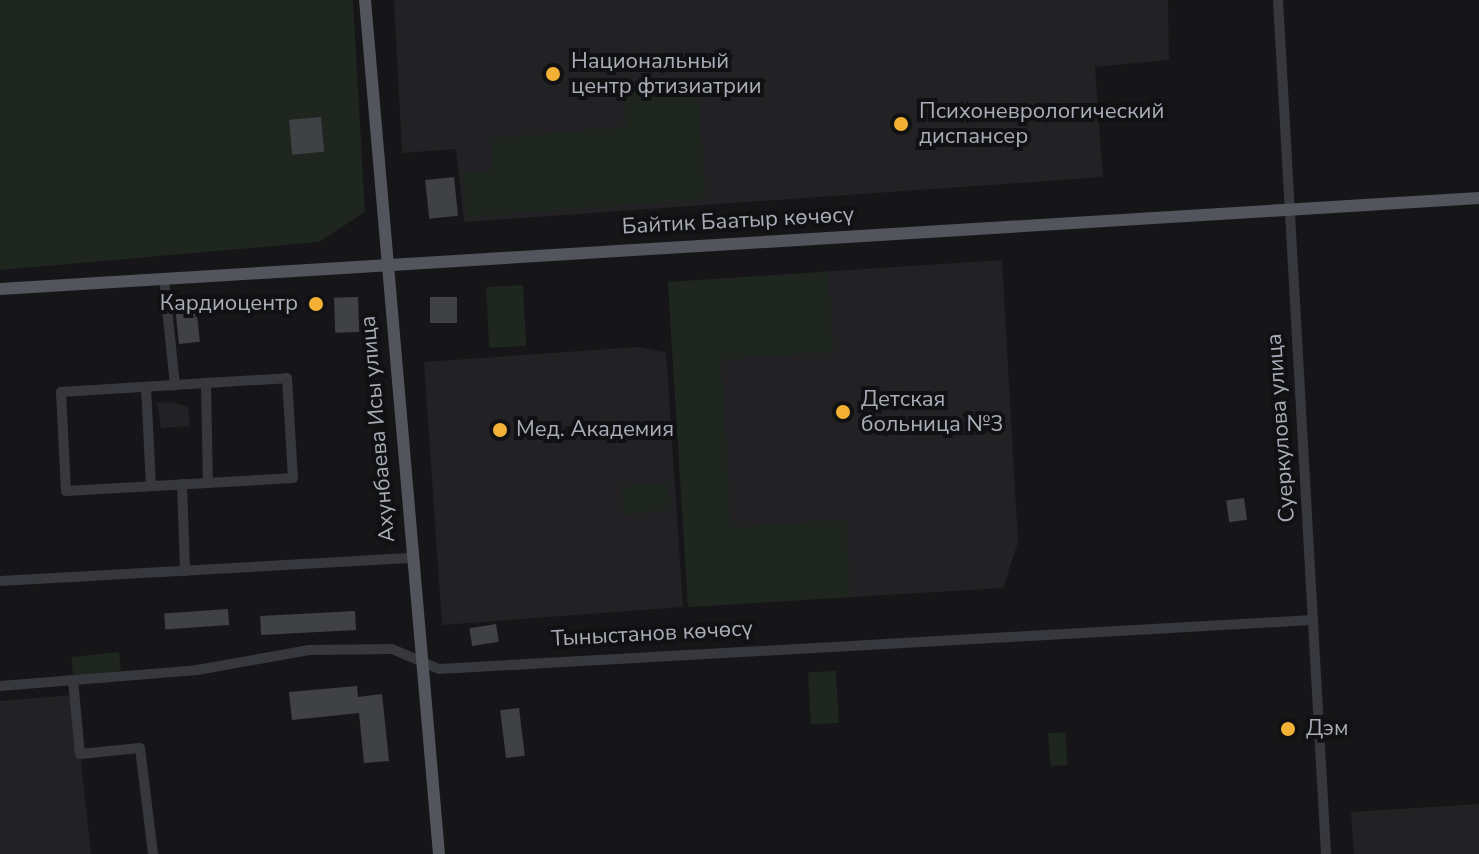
<!DOCTYPE html>
<html>
<head>
<meta charset="utf-8">
<style>
	body { margin:0 }
	#map { position:relative; width:1479px; height:854px; overflow:hidden; background:#161618; font-family:"Nunito Sans",sans-serif }
	div>[style] { position:absolute }
	.built>* { inset:0; background:#222225 }
	.green>* { inset:0; background:#1e261f; transform-origin:0 0 }
	.building>* { inset:0; background:#404145; transform-origin:0 0 }
	.minor>* { height:10px; margin:-5px; padding:0 5px; transform-origin:5px; border-radius:5px; background:#37383d }
	.major>* { height:12px; margin:-6px; padding:0 6px; transform-origin:6px; border-radius:6px; background:#53555c }
	.dots>* { width:22px; height:22px; translate:-50% -50%; box-sizing:border-box; border:4px solid #111113; border-radius:50% }
	span { translate:-50% -50%; white-space:nowrap; text-align:center; line-height:1.15; -webkit-text-stroke:8px #111113; paint-order:stroke }
	.poi-label { font-size:22px; color:#a8adb8 }
	.left { translate:0 -50%; text-align:left }
	.right { translate:-100% -50%; text-align:right }
	.street-label { font-size:22px; color:#a8adb8 }
</style>
</head>
<body>
<div id="map">
	<div class="built">
		<div style="clip-path:polygon(394px 0,1168px 0,1169px 60px,1095px 67px,1103px 177px,464px 222px,456px 149px,402px 153px)"></div>
		<div style="clip-path:polygon(1002px 260px,1018px 542px,1003px 588px,688px 607px,668px 282px)"></div>
		<div style="clip-path:polygon(637px 347px,666px 352px,683px 607px,442px 625px,424px 362px)"></div>
		<div style="clip-path:polygon(172px 402px,188px 407px,190px 426px,161px 428px,157px 403px)"></div>
		<div style="clip-path:polygon(74px 695px,91px 854px,0 854px,0 701px)"></div>
		<div style="clip-path:polygon(1479px 804px,1479px 854px,1354px 854px,1351px 812px)"></div>
	</div>
	<div class="green">
		<div style="clip-path:polygon(0 0,353px 0,365px 212px,319px 242px,0 270px)"></div>
		<div style="clip-path:polygon(697px 81px,706px 199px,467px 217px,463px 173px,493px 170px,491px 138px,627px 127px,624px 87px)"></div>
		<div style="clip-path:polygon(828px 272px,833px 352px,721px 359px,731px 527px,846px 520px,850px 597px,688px 607px,668px 282px)"></div>
		<div style="left:523px;top:285px;width:61px;height:37px;rotate:87deg"></div>
		<div style="left:668px;top:482px;width:28px;height:47px;rotate:84deg"></div>
		<div style="left:119px;top:652px;width:19px;height:48px;rotate:84deg"></div>
		<div style="left:836px;top:671px;width:52px;height:28px;rotate:87deg"></div>
		<div style="left:1065px;top:732px;width:33px;height:17px;rotate:85deg"></div>
	</div>
	<div class="building">
		<div style="left:321px;top:117px;width:35px;height:32px;rotate:85deg"></div>
		<div style="left:454px;top:177px;width:39px;height:29px;rotate:84deg"></div>
		<div style="left:358px;top:297px;width:35px;height:24px;rotate:88deg"></div>
		<div style="left:430px;top:297px;width:27px;height:26px"></div>
		<div style="left:196px;top:305px;width:37px;height:21px;rotate:84deg"></div>
		<div style="left:1244px;top:498px;width:22px;height:18px;rotate:82deg"></div>
		<div style="left:228px;top:609px;width:16px;height:64px;rotate:86deg"></div>
		<div style="left:355px;top:611px;width:19px;height:95px;rotate:87deg"></div>
		<div style="left:496px;top:624px;width:18px;height:27px;rotate:81deg"></div>
		<div style="clip-path:polygon(357px 686px,358px 697px,382px 694px,389px 761px,364px 763px,359px 713px,292px 720px,289px 692px)"></div>
		<div style="left:519px;top:708px;width:48px;height:19px;rotate:83deg"></div>
	</div>
	<div class="minor">
		<div style="left:1278px;top:0;width:855px;rotate:86.78deg"></div>
		<div style="left:164px;top:279px;width:107px;rotate:84.1deg"></div>
		<div style="left:287px;top:378px;width:100px;rotate:86.6deg"></div>
		<div style="left:293px;top:478px;width:227px;rotate:176.7deg"></div>
		<div style="left:66px;top:491px;width:99px;rotate:-92.9deg"></div>
		<div style="left:61px;top:392px;width:226px;rotate:-3.5deg"></div>
		<div style="left:206px;top:383px;width:100px;rotate:88.9deg"></div>
		<div style="left:146px;top:387px;width:99px;rotate:87.1deg"></div>
		<div style="left:182px;top:484px;width:87px;rotate:88deg"></div>
		<div style="left:0;top:581px;width:410px;rotate:-3.2deg"></div>
		<div style="left:73px;top:680px;width:74px;rotate:84.6deg"></div>
		<div style="left:80px;top:754px;width:60px;rotate:-5.7deg"></div>
		<div style="left:140px;top:748px;width:107px;rotate:83deg"></div>
		<div style="left:0;top:686px;width:198px;rotate:-4.6deg"></div>
		<div style="left:197px;top:670px;width:114px;rotate:-10.1deg"></div>
		<div style="left:309px;top:650px;width:83px;rotate:-0.7deg"></div>
		<div style="left:392px;top:649px;width:51px;rotate:23.1deg"></div>
		<div style="left:439px;top:669px;width:875px;rotate:-3.21deg"></div>
	</div>
	<div class="major">
		<div style="left:365px;top:0;width:857px;rotate:85.05deg"></div>
		<div style="left:0;top:289px;width:1482px;rotate:-3.52deg"></div>
	</div>
	<div class="dots">
		<div style="left:553px;top:74px;background:#f2b134"></div>
		<div style="left:901px;top:124px;background:#f2b134"></div>
		<div style="left:316px;top:304px;background:#f2b134"></div>
		<div style="left:843px;top:412px;background:#f2b134"></div>
		<div style="left:500px;top:430px;background:#f2b134"></div>
		<div style="left:1288px;top:729px;background:#f2b134"></div>
	</div>
	<div class="poi-label">
		<span class="left" style="left:571px;top:74px">Национальный<br>центр фтизиатрии</span>
		<span class="left" style="left:919px;top:124px">Психоневрологический<br>диспансер</span>
		<span class="right" style="left:298px;top:304px">Кардиоцентр</span>
		<span class="left" style="left:861px;top:412px">Детская<br>больница №3</span>
		<span class="left" style="left:516px;top:430px">Мед. Академия</span>
		<span class="left" style="left:1306px;top:729px">Дэм</span>
	</div>
	<div class="street-label">
		<span style="left:738px;top:221px;rotate:-3deg">Байтик Баатыр көчөсү</span>
		<span style="left:1281px;top:428px;rotate:-94deg">Суеркулова улица</span>
		<span style="left:378px;top:429px;rotate:-95deg">Ахунбаева Исы улица</span>
		<span style="left:652px;top:634px;rotate:-3deg">Тыныстанов көчөсү</span>
	</div>
</div>
</body>
</html>
